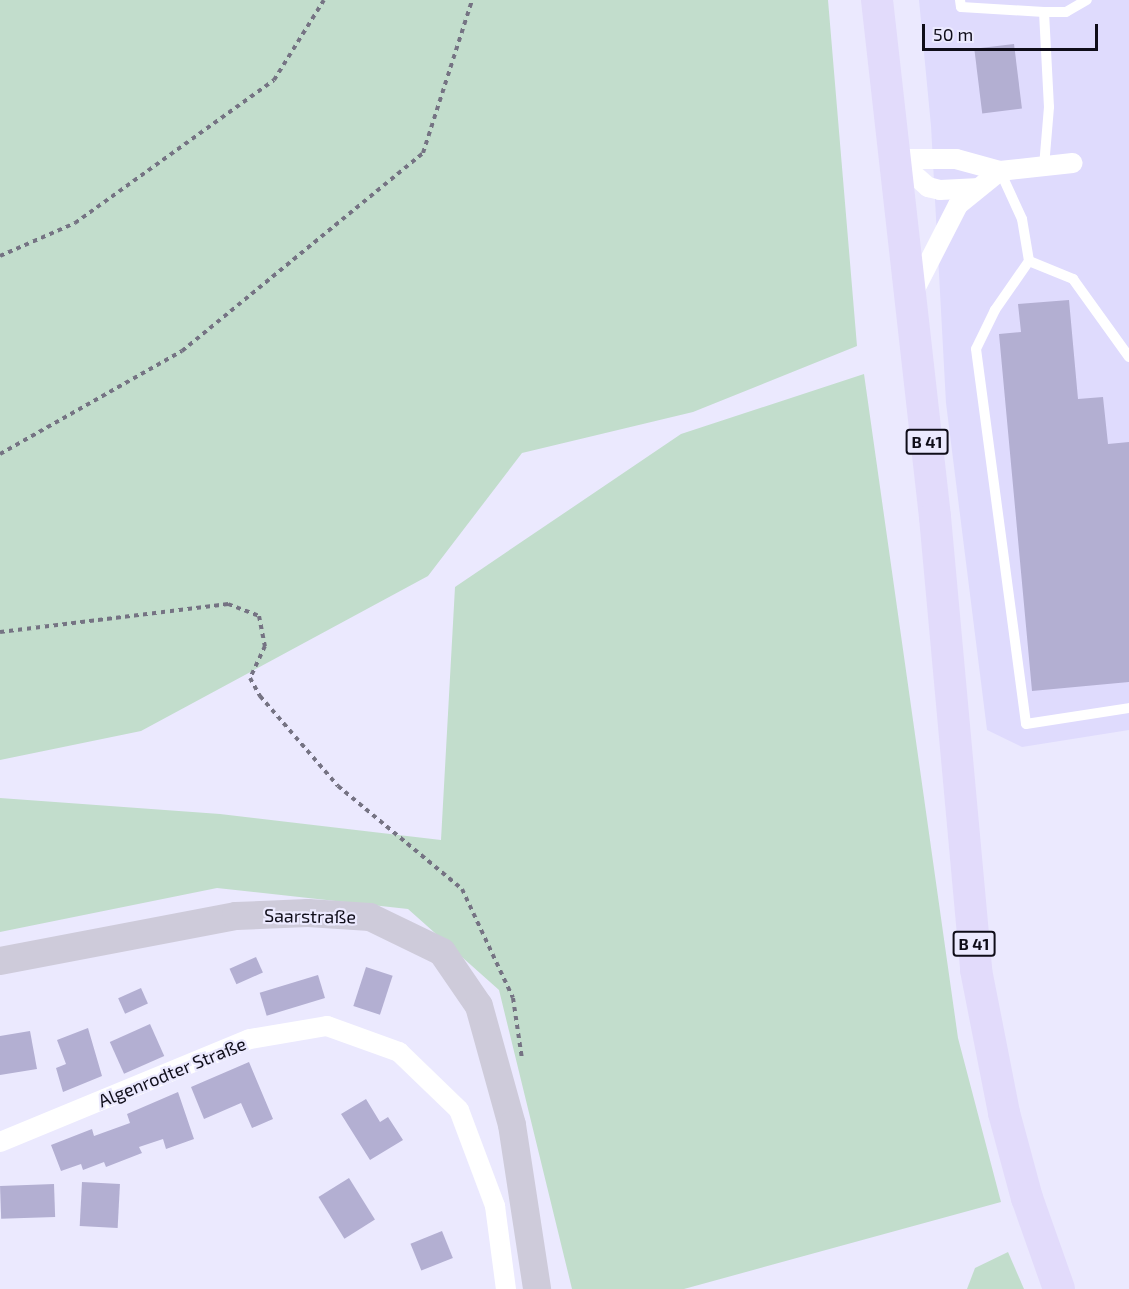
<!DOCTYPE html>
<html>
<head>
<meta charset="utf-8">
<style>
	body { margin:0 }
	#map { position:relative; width:1129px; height:1289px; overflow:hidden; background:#ebe9fe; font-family:"Exo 2",sans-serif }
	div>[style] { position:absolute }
	.built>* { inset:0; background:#dfdbfd }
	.green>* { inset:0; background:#c2ddcc }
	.building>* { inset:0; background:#b3afd2; transform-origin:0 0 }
	.path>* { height:4px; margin-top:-2px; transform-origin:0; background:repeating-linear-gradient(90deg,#757383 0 4.5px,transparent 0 9px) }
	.lane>* { height:10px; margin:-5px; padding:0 5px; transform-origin:5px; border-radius:5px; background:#fff }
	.street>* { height:20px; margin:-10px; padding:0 10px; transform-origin:10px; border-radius:10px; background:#fff }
	.secondary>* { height:28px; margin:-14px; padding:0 14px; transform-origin:14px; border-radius:14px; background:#cecbda }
	.primary>* { height:32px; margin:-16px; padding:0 16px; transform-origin:16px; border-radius:16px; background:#e2dbfb }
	span { translate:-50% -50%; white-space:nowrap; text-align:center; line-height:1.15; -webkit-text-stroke:4.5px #ebe9fe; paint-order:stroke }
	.shield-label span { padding:2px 4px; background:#ebe9fe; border:2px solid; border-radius:4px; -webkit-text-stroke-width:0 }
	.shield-label { font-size:16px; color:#0f0d19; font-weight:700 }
	.street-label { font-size:18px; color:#0f0d19 }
	.scale { position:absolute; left:922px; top:24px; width:176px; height:27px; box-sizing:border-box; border:3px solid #0f0d19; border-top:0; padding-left:8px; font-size:18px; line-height:21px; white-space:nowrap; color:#0f0d19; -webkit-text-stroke:4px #ebe9fe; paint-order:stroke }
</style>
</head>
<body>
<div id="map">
	<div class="built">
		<div style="clip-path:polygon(919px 0,1129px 0,1129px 730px,1022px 747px,987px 730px,946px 403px,931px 126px)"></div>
	</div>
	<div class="green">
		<div style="clip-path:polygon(0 0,828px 0,857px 346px,693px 412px,522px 453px,428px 576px,141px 731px,0 760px)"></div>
		<div style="clip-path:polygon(864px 374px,958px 1038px,1001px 1202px,684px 1289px,572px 1289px,499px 990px,408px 909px,217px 888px,0 932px,0 798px,220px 814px,441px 840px,455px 587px,681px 434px)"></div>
		<div style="clip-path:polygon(1008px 1252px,1024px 1289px,967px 1289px,975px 1268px)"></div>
	</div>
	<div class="building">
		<div style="left:1014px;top:44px;width:65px;height:40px;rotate:83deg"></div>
		<div style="clip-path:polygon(1069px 300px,1078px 399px,1103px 397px,1108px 444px,1129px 442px,1129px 682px,1032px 691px,999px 334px,1021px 332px,1018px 304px)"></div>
		<div style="left:256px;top:957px;width:17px;height:29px;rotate:66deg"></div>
		<div style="left:366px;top:967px;width:28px;height:41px;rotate:18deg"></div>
		<div style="left:318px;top:975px;width:24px;height:61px;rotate:73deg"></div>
		<div style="left:141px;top:988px;width:17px;height:25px;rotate:66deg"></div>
		<div style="left:150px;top:1024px;width:35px;height:44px;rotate:66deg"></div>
		<div style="clip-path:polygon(88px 1028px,102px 1076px,63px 1092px,56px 1068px,66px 1064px,57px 1040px)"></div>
		<div style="clip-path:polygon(30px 1031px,37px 1069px,0 1075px,0 1036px)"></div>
		<div style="clip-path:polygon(249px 1062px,273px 1119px,252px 1128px,241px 1103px,204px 1119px,191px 1087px)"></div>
		<div style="clip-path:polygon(178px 1092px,194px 1139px,166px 1149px,163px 1139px,139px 1147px,142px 1153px,106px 1167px,104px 1162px,83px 1170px,81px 1164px,61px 1171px,51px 1145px,92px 1129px,94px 1136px,130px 1123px,127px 1114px)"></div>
		<div style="clip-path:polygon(366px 1099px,380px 1122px,388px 1117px,403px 1140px,370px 1160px,341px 1114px)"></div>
		<div style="left:349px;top:1178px;width:49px;height:36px;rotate:58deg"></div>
		<div style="left:82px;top:1182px;width:38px;height:44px;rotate:3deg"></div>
		<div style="left:54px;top:1184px;width:33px;height:54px;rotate:88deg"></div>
		<div style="left:442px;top:1231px;width:29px;height:34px;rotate:68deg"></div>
	</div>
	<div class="path">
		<div style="left:0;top:256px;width:82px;rotate:-23.7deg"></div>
		<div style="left:75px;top:223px;width:245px;rotate:-35.7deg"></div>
		<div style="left:274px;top:80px;width:94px;rotate:-58deg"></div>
		<div style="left:0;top:454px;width:209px;rotate:-29.5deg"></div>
		<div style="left:182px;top:351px;width:312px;rotate:-39.4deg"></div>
		<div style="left:423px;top:153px;width:161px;rotate:-72.2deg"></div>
		<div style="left:0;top:632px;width:230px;rotate:-7deg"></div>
		<div style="left:228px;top:604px;width:33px;rotate:21deg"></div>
		<div style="left:259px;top:616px;width:31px;rotate:79deg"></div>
		<div style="left:265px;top:646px;width:35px;rotate:115deg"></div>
		<div style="left:250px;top:678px;width:21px;rotate:61deg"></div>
		<div style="left:260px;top:696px;width:119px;rotate:49.1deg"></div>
		<div style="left:338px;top:786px;width:161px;rotate:39.7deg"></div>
		<div style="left:462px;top:889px;width:120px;rotate:64.9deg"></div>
		<div style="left:513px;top:998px;width:62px;rotate:81.6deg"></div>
	</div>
	<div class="lane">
		<div style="left:960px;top:0;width:7px;rotate:82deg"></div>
		<div style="left:961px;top:7px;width:83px;rotate:3.4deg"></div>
		<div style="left:1044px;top:12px;width:22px"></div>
		<div style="left:1066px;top:12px;width:24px;rotate:-30deg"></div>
		<div style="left:1044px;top:12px;width:95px;rotate:87deg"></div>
		<div style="left:1049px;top:107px;width:59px;rotate:94.8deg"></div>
		<div style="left:1000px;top:171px;width:53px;rotate:65.4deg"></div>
		<div style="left:1022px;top:219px;width:43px;rotate:80.5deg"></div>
		<div style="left:1029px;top:261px;width:60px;rotate:124.8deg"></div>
		<div style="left:995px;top:310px;width:43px;rotate:116deg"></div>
		<div style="left:976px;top:349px;width:378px;rotate:82.4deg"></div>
		<div style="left:1026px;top:724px;width:104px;rotate:-8.8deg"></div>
		<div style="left:1029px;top:261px;width:48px;rotate:22.2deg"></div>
		<div style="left:1073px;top:279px;width:96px;rotate:54.3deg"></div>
	</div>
	<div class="street">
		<div style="left:896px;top:159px;width:60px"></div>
		<div style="left:956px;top:159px;width:46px;rotate:15.3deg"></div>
		<div style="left:1000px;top:171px;width:73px;rotate:-6.3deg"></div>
		<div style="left:896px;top:159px;width:43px;rotate:41.2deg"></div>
		<div style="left:928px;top:187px;width:12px;rotate:14deg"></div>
		<div style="left:940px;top:190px;width:35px;rotate:-3deg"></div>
		<div style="left:913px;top:293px;width:99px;rotate:-62.9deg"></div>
		<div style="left:958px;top:205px;width:54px;rotate:-39deg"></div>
		<div style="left:0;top:1142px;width:270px;rotate:-22.4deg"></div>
		<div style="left:250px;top:1039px;width:78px;rotate:-9.6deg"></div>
		<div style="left:327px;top:1026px;width:77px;rotate:19.9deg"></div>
		<div style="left:399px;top:1052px;width:83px;rotate:44deg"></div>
		<div style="left:459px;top:1110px;width:103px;rotate:69.4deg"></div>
		<div style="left:495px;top:1206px;width:84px;rotate:82.5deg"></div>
	</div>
	<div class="secondary">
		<div style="left:0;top:961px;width:240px;rotate:-10.8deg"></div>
		<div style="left:236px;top:916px;width:72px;rotate:-2.4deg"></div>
		<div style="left:308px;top:913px;width:62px;rotate:3.7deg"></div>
		<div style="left:370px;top:917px;width:80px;rotate:25.9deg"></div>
		<div style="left:442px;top:952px;width:65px;rotate:55.6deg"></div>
		<div style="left:479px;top:1006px;width:123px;rotate:74.5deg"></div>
		<div style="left:512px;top:1125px;width:166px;rotate:81.3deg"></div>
	</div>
	<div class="primary">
		<div style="left:877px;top:0;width:520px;rotate:83.6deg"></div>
		<div style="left:935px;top:517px;width:455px;rotate:84.8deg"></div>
		<div style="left:976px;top:970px;width:146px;rotate:78.9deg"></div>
		<div style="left:1004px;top:1113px;width:88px;rotate:74.9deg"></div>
		<div style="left:1027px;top:1198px;width:96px;rotate:70.6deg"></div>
	</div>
	<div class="shield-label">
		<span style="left:927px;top:442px">B 41</span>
		<span style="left:974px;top:944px">B 41</span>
	</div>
	<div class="street-label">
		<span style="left:310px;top:916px;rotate:1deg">Saarstraße</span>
		<span style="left:172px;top:1072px;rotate:-22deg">Algenrodter Straße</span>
	</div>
	<div class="scale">50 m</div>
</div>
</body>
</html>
